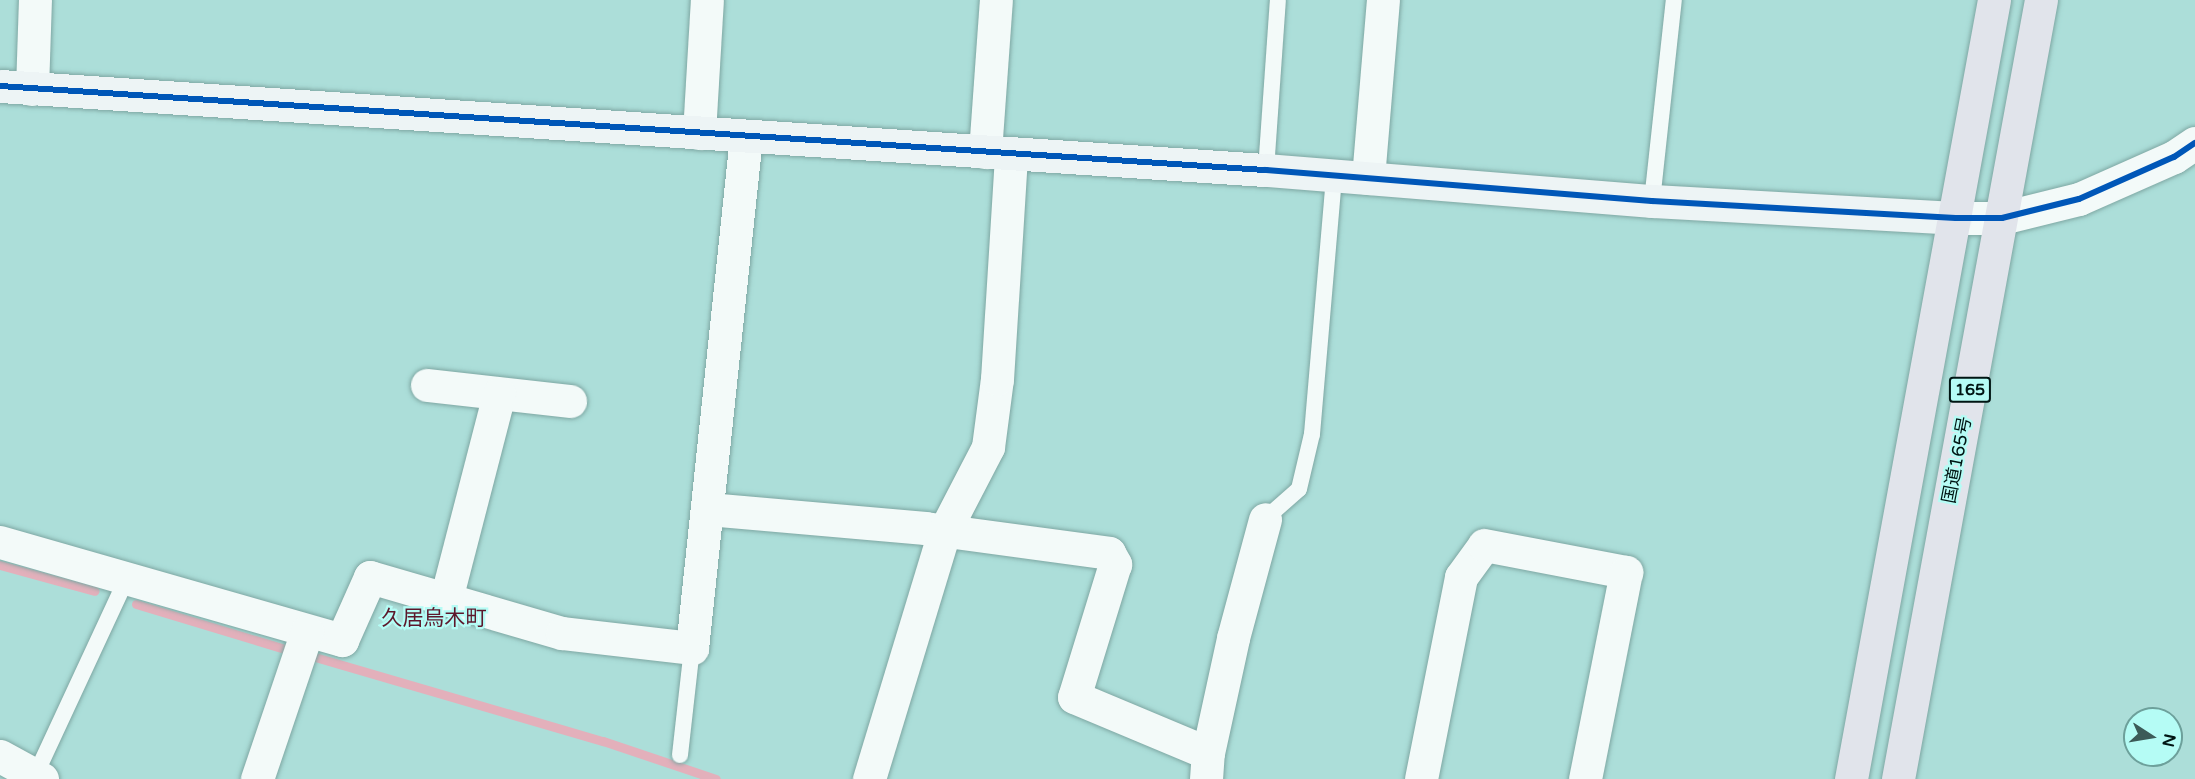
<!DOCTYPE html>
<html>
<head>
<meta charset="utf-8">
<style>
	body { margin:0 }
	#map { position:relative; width:2195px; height:779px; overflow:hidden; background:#acded9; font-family:"Varela Round","Noto Sans JP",sans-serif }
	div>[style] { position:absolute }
	.stream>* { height:9px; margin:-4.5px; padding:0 4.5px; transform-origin:4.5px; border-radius:4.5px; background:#e3b0bb }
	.roads { filter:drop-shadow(0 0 2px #7ea7a3) drop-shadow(0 0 2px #7ea7a3) }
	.lane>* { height:16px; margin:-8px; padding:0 8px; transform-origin:8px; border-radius:8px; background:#f3faf9 }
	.street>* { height:33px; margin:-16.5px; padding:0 16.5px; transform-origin:16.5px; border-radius:16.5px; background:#f3faf9 }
	.secondary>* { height:33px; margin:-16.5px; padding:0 16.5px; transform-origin:16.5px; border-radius:16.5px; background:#edf4f5 }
	.highway>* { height:33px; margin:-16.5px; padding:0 16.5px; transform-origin:16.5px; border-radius:16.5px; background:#e1e4eb }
	.cycleway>* { height:6px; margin:-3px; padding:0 3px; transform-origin:3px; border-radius:3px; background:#0057b8 }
	span { translate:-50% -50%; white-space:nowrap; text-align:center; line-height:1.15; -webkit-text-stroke:4.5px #b5fcf5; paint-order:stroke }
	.shield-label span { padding:2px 4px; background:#b5fcf5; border:2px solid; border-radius:4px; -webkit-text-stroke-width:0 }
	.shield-label { font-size:16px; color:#001513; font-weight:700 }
	.street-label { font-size:18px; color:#001513 }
	.quarter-label { font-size:21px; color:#5d182b }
	.north { position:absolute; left:2123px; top:707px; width:60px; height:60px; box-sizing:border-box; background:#b5fcf5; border:2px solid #6da09b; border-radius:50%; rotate:102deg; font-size:16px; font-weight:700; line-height:24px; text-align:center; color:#001513 }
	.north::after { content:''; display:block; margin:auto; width:21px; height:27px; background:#3c5b58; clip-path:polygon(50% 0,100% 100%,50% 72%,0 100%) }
</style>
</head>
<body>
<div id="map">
	<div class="stream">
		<div style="left:0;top:565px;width:98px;rotate:15.3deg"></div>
		<div style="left:136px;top:604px;width:156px;rotate:16.8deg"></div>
		<div style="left:315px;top:657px;width:300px;rotate:16.3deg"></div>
		<div style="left:603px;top:741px;width:119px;rotate:18.6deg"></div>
	</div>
	<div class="roads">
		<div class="lane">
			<div style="left:1266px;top:170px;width:170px;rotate:-86deg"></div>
			<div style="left:1652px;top:201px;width:202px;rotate:-83.8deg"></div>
			<div style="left:1265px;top:519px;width:45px;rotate:-41.4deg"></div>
			<div style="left:1299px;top:489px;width:57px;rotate:-76.7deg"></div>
			<div style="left:1312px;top:434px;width:259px;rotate:-85.1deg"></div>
			<div style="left:680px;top:755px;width:108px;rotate:-83.6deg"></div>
			<div style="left:35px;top:776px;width:218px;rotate:-65.1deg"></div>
		</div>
		<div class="street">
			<div style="left:32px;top:89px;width:89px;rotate:-88.1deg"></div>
			<div style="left:699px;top:133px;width:133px;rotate:-86.6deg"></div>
			<div style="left:985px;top:152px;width:152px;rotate:-85.9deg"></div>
			<div style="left:1368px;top:178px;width:179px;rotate:-85.2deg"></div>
			<div style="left:1956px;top:218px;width:46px"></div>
			<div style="left:2002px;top:218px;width:79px;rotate:-13.9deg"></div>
			<div style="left:2079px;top:199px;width:104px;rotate:-23.9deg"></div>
			<div style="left:2174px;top:157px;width:25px;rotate:-34deg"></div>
			<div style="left:427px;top:385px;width:144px;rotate:6.4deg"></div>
			<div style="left:708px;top:509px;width:218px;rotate:5deg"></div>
			<div style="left:925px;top:528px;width:186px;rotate:7.7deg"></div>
			<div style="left:1109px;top:553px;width:13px;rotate:61deg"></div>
			<div style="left:1115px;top:564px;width:139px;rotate:107.1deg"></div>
			<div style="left:1074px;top:697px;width:145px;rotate:22.7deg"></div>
			<div style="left:0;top:542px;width:356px;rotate:16deg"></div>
			<div style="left:342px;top:640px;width:69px;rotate:-66deg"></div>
			<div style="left:370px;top:577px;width:200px;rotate:16.3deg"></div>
			<div style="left:562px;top:633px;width:131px;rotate:6.6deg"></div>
			<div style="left:692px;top:648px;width:514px;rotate:-83.97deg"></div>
			<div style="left:446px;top:599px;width:212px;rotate:-75.5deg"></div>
			<div style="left:0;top:756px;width:48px;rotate:28.7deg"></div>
			<div style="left:257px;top:779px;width:156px;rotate:-71.3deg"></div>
			<div style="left:869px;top:779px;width:258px;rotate:-73.1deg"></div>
			<div style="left:944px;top:532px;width:96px;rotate:-62.6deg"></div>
			<div style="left:988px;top:447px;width:69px;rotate:-82.5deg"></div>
			<div style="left:997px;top:379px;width:224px;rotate:-86.4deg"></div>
			<div style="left:1206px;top:779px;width:26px;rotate:-86deg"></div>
			<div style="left:1208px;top:753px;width:118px;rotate:-77.7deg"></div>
			<div style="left:1233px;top:638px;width:123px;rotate:-74.9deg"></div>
			<div style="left:1421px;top:779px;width:206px;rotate:-78.8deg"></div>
			<div style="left:1461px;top:577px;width:39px;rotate:-54deg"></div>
			<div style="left:1484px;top:545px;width:145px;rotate:10.8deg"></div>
			<div style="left:1626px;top:572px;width:211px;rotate:101.2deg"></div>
		</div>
		<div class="secondary">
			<div style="left:0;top:86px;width:1269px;rotate:3.8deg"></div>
			<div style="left:1266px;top:170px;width:387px;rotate:4.6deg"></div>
			<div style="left:1652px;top:201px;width:304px;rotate:3.2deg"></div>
		</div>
		<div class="highway">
			<div style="left:1851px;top:779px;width:792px;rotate:-79.6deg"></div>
			<div style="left:1898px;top:779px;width:792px;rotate:-79.6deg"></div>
		</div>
	</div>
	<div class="cycleway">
		<div style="left:0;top:86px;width:1269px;rotate:3.8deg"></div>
		<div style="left:1266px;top:170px;width:387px;rotate:4.6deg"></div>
		<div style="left:1652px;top:201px;width:304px;rotate:3.2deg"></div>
		<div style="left:1956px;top:218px;width:46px"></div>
		<div style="left:2002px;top:218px;width:79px;rotate:-13.9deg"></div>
		<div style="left:2079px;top:199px;width:104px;rotate:-23.9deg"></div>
		<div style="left:2174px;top:157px;width:25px;rotate:-34deg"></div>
	</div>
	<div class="shield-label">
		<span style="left:1970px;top:390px">165</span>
	</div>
	<div class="street-label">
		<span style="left:1957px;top:460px;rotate:-79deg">国道165号</span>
	</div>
	<div class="quarter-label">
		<span style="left:434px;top:619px">久居烏木町</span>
	</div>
	<div class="north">N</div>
</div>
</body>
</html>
